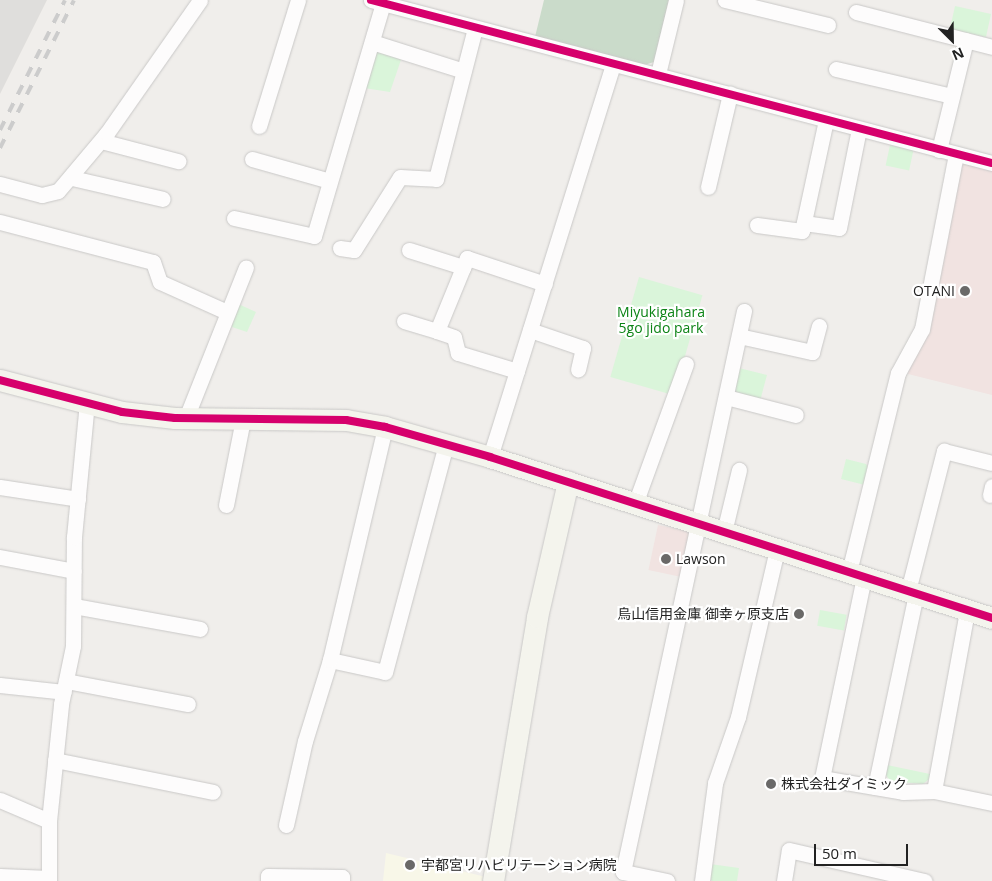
<!DOCTYPE html>
<html>
<head>
<meta charset="utf-8">
<style>
	body { margin:0 }
	#map { position:relative; width:992px; height:881px; overflow:hidden; background:#f0eeeb; font-family:"Open Sans","Noto Sans JP",sans-serif }
	div>[style] { position:absolute }
	.residential>* { inset:0; background:#dfdedc }
	.commercial>* { inset:0; background:#f1e3e1; transform-origin:0 0 }
	.education>* { inset:0; background:#f8f7e8 }
	.cemetery>* { inset:0; background:#cadbca }
	.park>* { inset:0; background:#daf5da; transform-origin:0 0 }
	.roads { filter:drop-shadow(0 0 1px #c9c8c7) drop-shadow(0 0 1px #c9c8c7) }
	.street>* { height:15px; margin:-7.5px; padding:0 7.5px; transform-origin:7.5px; border-radius:7.5px; background:#fdfcfc }
	.secondary>* { height:21px; margin:-10.5px; padding:0 10.5px; transform-origin:10.5px; border-radius:10.5px; background:#f4f4ed }
	.rail>* { height:4px; margin-top:-2px; transform-origin:0; background:repeating-linear-gradient(90deg,#ccc 0 10px,transparent 0 20px) }
	.cycleway>* { height:8px; margin:-4px; padding:0 4px; transform-origin:4px; border-radius:4px; background:#d6006c }
	.dots>* { width:14px; height:14px; translate:-50% -50%; box-sizing:border-box; border:2px solid #fff; border-radius:50% }
	span { translate:-50% -50%; white-space:nowrap; text-align:center; line-height:1.15; -webkit-text-stroke:4.5px #fff; paint-order:stroke }
	.poi-label { font-size:14px; color:#222 }
	.right { translate:-100% -50%; text-align:right }
	.left { translate:0 -50%; text-align:left }
	.park-label { font-size:14px; color:#0c8416 }
	.north { position:absolute; left:927px; top:15px; width:50px; height:50px; -webkit-text-stroke:4px #fff; paint-order:stroke; rotate:157deg; font-size:14px; font-weight:700; line-height:20px; text-align:center; color:#222 }
	.north::after { content:''; display:block; margin:auto; width:18px; height:22px; background:#222; clip-path:polygon(50% 0,100% 100%,50% 72%,0 100%) }
	.scale { position:absolute; left:814px; top:844px; width:94px; height:22px; box-sizing:border-box; border:2px solid #222; border-top:0; padding-left:6px; font-size:15px; line-height:18px; white-space:nowrap; color:#222; -webkit-text-stroke:4px #fff; paint-order:stroke }
</style>
</head>
<body>
<div id="map">
	<div class="residential">
		<div style="clip-path:polygon(0 0,47px 0,0 94px)"></div>
	</div>
	<div class="commercial">
		<div style="clip-path:polygon(962px 162px,992px 170px,992px 395px,908px 374px)"></div>
		<div style="left:658px;top:525px;width:35px;height:46px;rotate:12deg"></div>
	</div>
	<div class="education">
		<div style="clip-path:polygon(386px 853px,486px 877px,486px 881px,383px 881px)"></div>
	</div>
	<div class="cemetery">
		<div style="clip-path:polygon(544px 0,669px 0,654px 62px,641px 66px,535px 37px)"></div>
	</div>
	<div class="park">
		<div style="clip-path:polygon(955px 6px,991px 14px,986px 37px,954px 30px,951px 24px)"></div>
		<div style="clip-path:polygon(376px 46px,403px 54px,390px 92px,364px 88px)"></div>
		<div style="left:890px;top:145px;width:24px;height:21px;rotate:12deg"></div>
		<div style="left:639px;top:277px;width:66px;height:104px;rotate:16deg"></div>
		<div style="clip-path:polygon(236px 303px,256px 312px,247px 332px,232px 327px,229px 320px)"></div>
		<div style="clip-path:polygon(739px 368px,767px 375px,760px 401px,734px 391px)"></div>
		<div style="clip-path:polygon(846px 459px,866px 464px,869px 469px,865px 485px,841px 479px)"></div>
		<div style="left:820px;top:610px;width:27px;height:16px;rotate:10deg"></div>
		<div style="clip-path:polygon(887px 765px,930px 774px,929px 779px,923px 784px,890px 781px,886px 775px)"></div>
		<div style="clip-path:polygon(710px 864px,739px 868px,737px 881px,712px 881px,708px 875px)"></div>
	</div>
	<div class="roads">
		<div class="street">
			<div style="left:371px;top:0;width:642px;rotate:14.71deg"></div>
			<div style="left:725px;top:0;width:106px;rotate:13.6deg"></div>
			<div style="left:856px;top:12px;width:140px;rotate:14.4deg"></div>
			<div style="left:372px;top:42px;width:96px;rotate:17.5deg"></div>
			<div style="left:836px;top:69px;width:119px;rotate:13.1deg"></div>
			<div style="left:658px;top:74px;width:76px;rotate:-76.3deg"></div>
			<div style="left:259px;top:126px;width:132px;rotate:-72.8deg"></div>
			<div style="left:101px;top:141px;width:80px;rotate:14.6deg"></div>
			<div style="left:939px;top:150px;width:113px;rotate:-76.2deg"></div>
			<div style="left:252px;top:159px;width:81px;rotate:15.8deg"></div>
			<div style="left:72px;top:178px;width:93px;rotate:13deg"></div>
			<div style="left:0;top:184px;width:43px;rotate:14.7deg"></div>
			<div style="left:42px;top:195px;width:16px;rotate:-14deg"></div>
			<div style="left:58px;top:191px;width:76px;rotate:-49.8deg"></div>
			<div style="left:107px;top:133px;width:162px;rotate:-55deg"></div>
			<div style="left:708px;top:187px;width:96px;rotate:-76.7deg"></div>
			<div style="left:234px;top:218px;width:82px;rotate:12.7deg"></div>
			<div style="left:314px;top:236px;width:243px;rotate:-73.5deg"></div>
			<div style="left:0;top:222px;width:158px;rotate:14.7deg"></div>
			<div style="left:153px;top:262px;width:21px;rotate:71deg"></div>
			<div style="left:160px;top:282px;width:73px;rotate:24.1deg"></div>
			<div style="left:804px;top:223px;width:35px;rotate:8deg"></div>
			<div style="left:839px;top:228px;width:101px;rotate:-78.6deg"></div>
			<div style="left:757px;top:225px;width:45px;rotate:7.6deg"></div>
			<div style="left:802px;top:231px;width:114px;rotate:-77.8deg"></div>
			<div style="left:340px;top:248px;width:14px;rotate:8deg"></div>
			<div style="left:354px;top:250px;width:86px;rotate:-57.8deg"></div>
			<div style="left:400px;top:177px;width:36px;rotate:3deg"></div>
			<div style="left:436px;top:179px;width:156px;rotate:-75.5deg"></div>
			<div style="left:409px;top:250px;width:57px;rotate:17.5deg"></div>
			<div style="left:404px;top:321px;width:34px;rotate:17deg"></div>
			<div style="left:530px;top:330px;width:56px;rotate:18.8deg"></div>
			<div style="left:583px;top:348px;width:22px;rotate:103deg"></div>
			<div style="left:739px;top:336px;width:75px;rotate:12.4deg"></div>
			<div style="left:812px;top:352px;width:27px;rotate:-75deg"></div>
			<div style="left:517px;top:371px;width:62px;rotate:-163deg"></div>
			<div style="left:458px;top:353px;width:16px;rotate:-104deg"></div>
			<div style="left:454px;top:337px;width:18px;rotate:-161deg"></div>
			<div style="left:437px;top:331px;width:79px;rotate:-67.7deg"></div>
			<div style="left:467px;top:258px;width:82px;rotate:18.4deg"></div>
			<div style="left:726px;top:397px;width:72px;rotate:14.4deg"></div>
			<div style="left:186px;top:418px;width:162px;rotate:-68.3deg"></div>
			<div style="left:490px;top:457px;width:411px;rotate:-72.6deg"></div>
			<div style="left:0;top:487px;width:79px;rotate:8.7deg"></div>
			<div style="left:990px;top:495px;width:9px;rotate:-77deg"></div>
			<div style="left:635px;top:504px;width:149px;rotate:-70deg"></div>
			<div style="left:226px;top:505px;width:88px;rotate:-78.8deg"></div>
			<div style="left:724px;top:532px;width:64px;rotate:-76.4deg"></div>
			<div style="left:0;top:557px;width:75px;rotate:10.7deg"></div>
			<div style="left:849px;top:572px;width:205px;rotate:-76.2deg"></div>
			<div style="left:898px;top:373px;width:50px;rotate:-61.4deg"></div>
			<div style="left:922px;top:329px;width:178px;rotate:-79deg"></div>
			<div style="left:864px;top:577px;width:205px;rotate:101.8deg"></div>
			<div style="left:822px;top:778px;width:82px;rotate:9.8deg"></div>
			<div style="left:903px;top:792px;width:31px;rotate:-2deg"></div>
			<div style="left:934px;top:791px;width:59px;rotate:11.7deg"></div>
			<div style="left:908px;top:591px;width:145px;rotate:-75.6deg"></div>
			<div style="left:944px;top:451px;width:49px;rotate:14deg"></div>
			<div style="left:74px;top:606px;width:128px;rotate:10.3deg"></div>
			<div style="left:330px;top:660px;width:56px;rotate:12.3deg"></div>
			<div style="left:385px;top:672px;width:236px;rotate:-75deg"></div>
			<div style="left:66px;top:681px;width:124px;rotate:10.7deg"></div>
			<div style="left:0;top:685px;width:64px;rotate:6.2deg"></div>
			<div style="left:55px;top:760px;width:161px;rotate:11.4deg"></div>
			<div style="left:875px;top:787px;width:197px;rotate:-78deg"></div>
			<div style="left:934px;top:791px;width:183px;rotate:-79.6deg"></div>
			<div style="left:0;top:800px;width:53px;rotate:23.2deg"></div>
			<div style="left:286px;top:825px;width:86px;rotate:-77.3deg"></div>
			<div style="left:305px;top:741px;width:85px;rotate:-72.8deg"></div>
			<div style="left:330px;top:660px;width:239px;rotate:-76.7deg"></div>
			<div style="left:0;top:876px;width:49px;rotate:2.3deg"></div>
			<div style="left:49px;top:881px;width:60px;rotate:-90deg"></div>
			<div style="left:49px;top:821px;width:118px;rotate:-84.1deg"></div>
			<div style="left:61px;top:704px;width:59px;rotate:-78.3deg"></div>
			<div style="left:73px;top:646px;width:109px;rotate:-89.5deg"></div>
			<div style="left:74px;top:537px;width:135px;rotate:-84.5deg"></div>
			<div style="left:268px;top:881px;width:5px;rotate:-90deg"></div>
			<div style="left:268px;top:876px;width:74px;rotate:0.8deg"></div>
			<div style="left:342px;top:877px;width:4px;rotate:90deg"></div>
			<div style="left:667px;top:881px;width:45px;rotate:-168.4deg"></div>
			<div style="left:623px;top:872px;width:574px;rotate:-77.83deg"></div>
			<div style="left:702px;top:881px;width:99px;rotate:-82.4deg"></div>
			<div style="left:715px;top:783px;width:70px;rotate:-70.8deg"></div>
			<div style="left:738px;top:717px;width:172px;rotate:-76.9deg"></div>
			<div style="left:784px;top:881px;width:31px;rotate:-81deg"></div>
			<div style="left:789px;top:850px;width:139px;rotate:12.9deg"></div>
		</div>
		<div class="secondary">
			<div style="left:0;top:380px;width:126px;rotate:14.7deg"></div>
			<div style="left:122px;top:412px;width:53px;rotate:6.5deg"></div>
			<div style="left:175px;top:418px;width:171px;rotate:0.7deg"></div>
			<div style="left:346px;top:420px;width:40px;rotate:10deg"></div>
			<div style="left:385px;top:427px;width:109px;rotate:15.9deg"></div>
			<div style="left:490px;top:457px;width:527px;rotate:17.78deg"></div>
			<div style="left:493px;top:881px;width:268px;rotate:-80.5deg"></div>
			<div style="left:537px;top:617px;width:139px;rotate:-77.1deg"></div>
		</div>
	</div>
	<div class="rail">
		<div style="left:0;top:130px;width:145px;rotate:-63.4deg"></div>
		<div style="left:0;top:148px;width:165px;rotate:-63.4deg"></div>
	</div>
	<div class="cycleway">
		<div style="left:371px;top:0;width:642px;rotate:14.71deg"></div>
		<div style="left:0;top:380px;width:126px;rotate:14.7deg"></div>
		<div style="left:122px;top:412px;width:53px;rotate:6.5deg"></div>
		<div style="left:175px;top:418px;width:171px;rotate:0.7deg"></div>
		<div style="left:346px;top:420px;width:40px;rotate:10deg"></div>
		<div style="left:385px;top:427px;width:109px;rotate:15.9deg"></div>
		<div style="left:490px;top:457px;width:527px;rotate:17.78deg"></div>
	</div>
	<div class="dots">
		<div style="left:965px;top:291px;background:#6a6968"></div>
		<div style="left:666px;top:559px;background:#6a6968"></div>
		<div style="left:799px;top:614px;background:#6a6968"></div>
		<div style="left:771px;top:784px;background:#6a6968"></div>
		<div style="left:410px;top:865px;background:#6a6968"></div>
	</div>
	<div class="poi-label">
		<span class="right" style="left:955px;top:291px">OTANI</span>
		<span class="left" style="left:676px;top:559px">Lawson</span>
		<span class="right" style="left:789px;top:614px">烏山信用金庫 御幸ヶ原支店</span>
		<span class="left" style="left:781px;top:784px">株式会社ダイミック</span>
		<span class="left" style="left:421px;top:865px">宇都宮リハビリテーション病院</span>
	</div>
	<div class="park-label">
		<span style="left:661px;top:320px">Miyukigahara<br>5go jido park</span>
	</div>
	<div class="north">N</div>
	<div class="scale">50 m</div>
</div>
</body>
</html>
